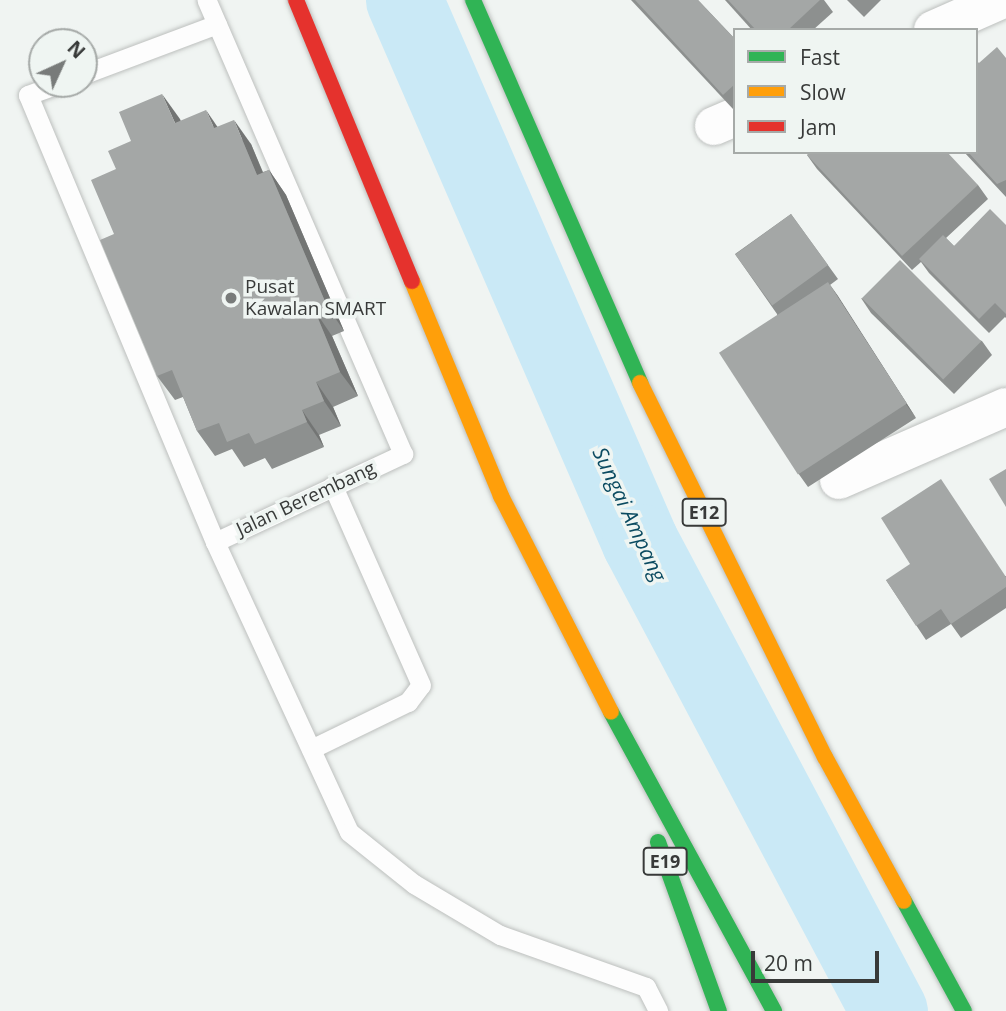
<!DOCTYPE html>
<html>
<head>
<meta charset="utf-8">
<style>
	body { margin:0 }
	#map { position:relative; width:1006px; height:1011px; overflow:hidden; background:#f0f4f2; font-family:"Open Sans",sans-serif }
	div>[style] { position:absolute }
	.river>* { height:77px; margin:-38.5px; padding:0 38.5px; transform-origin:38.5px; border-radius:38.5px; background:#cae9f6 }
	.roads { filter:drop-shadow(0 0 2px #bdc0be) drop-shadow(0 0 2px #bdc0be) }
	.lane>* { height:19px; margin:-9.5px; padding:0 9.5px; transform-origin:9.5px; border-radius:9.5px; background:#fdfdfd }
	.street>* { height:38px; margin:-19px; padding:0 19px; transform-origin:19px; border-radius:19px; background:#fdfdfd }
	.fast>* { height:16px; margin:-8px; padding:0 8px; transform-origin:8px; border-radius:8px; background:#30b455 }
	.slow>* { height:16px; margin:-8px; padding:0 8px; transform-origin:8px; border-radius:8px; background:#ff9f0a }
	.jam>* { height:16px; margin:-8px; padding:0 8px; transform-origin:8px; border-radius:8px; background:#e5322d }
	.wall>* { inset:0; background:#8d908f }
	.shaded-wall>* { inset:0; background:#737574 }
	.building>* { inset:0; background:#a4a7a6; transform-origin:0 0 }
	.dots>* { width:19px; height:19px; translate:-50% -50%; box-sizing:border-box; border:4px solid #eff5f2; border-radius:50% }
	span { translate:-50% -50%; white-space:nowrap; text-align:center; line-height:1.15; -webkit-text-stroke:7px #eff5f2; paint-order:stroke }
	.shield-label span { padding:2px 5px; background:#eff5f2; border:2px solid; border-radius:5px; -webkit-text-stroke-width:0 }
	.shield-label { font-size:18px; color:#383a39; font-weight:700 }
	.poi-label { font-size:19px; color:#383a39 }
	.left { translate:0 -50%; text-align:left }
	.street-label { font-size:19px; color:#383a39 }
	.water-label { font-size:21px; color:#0a4a60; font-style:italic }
	.legend { position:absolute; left:733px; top:28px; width:245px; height:126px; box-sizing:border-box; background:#eff5f2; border:2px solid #a6aaa8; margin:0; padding:9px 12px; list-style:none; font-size:21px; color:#383a39 }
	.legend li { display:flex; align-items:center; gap:14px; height:35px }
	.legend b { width:35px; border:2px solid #a6aaa8 }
	.north { position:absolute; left:28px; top:28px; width:70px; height:70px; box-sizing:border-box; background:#eff5f2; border:2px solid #a6aaa8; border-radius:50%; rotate:45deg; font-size:19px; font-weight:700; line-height:28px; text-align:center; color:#383a39 }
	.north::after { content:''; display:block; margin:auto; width:24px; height:32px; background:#787b7a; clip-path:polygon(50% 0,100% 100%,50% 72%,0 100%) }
	.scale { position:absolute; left:751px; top:951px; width:128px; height:32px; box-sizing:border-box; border:4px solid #383a39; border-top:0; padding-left:9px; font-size:21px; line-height:24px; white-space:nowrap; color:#383a39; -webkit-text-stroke:5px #eff5f2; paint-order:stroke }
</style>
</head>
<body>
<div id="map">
	<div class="river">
		<div style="left:404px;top:0;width:591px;rotate:66.47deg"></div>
		<div style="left:640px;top:542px;width:531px;rotate:62.04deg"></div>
	</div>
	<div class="roads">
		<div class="lane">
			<div style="left:84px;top:74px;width:142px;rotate:-20.6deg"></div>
			<div style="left:58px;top:84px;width:32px;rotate:160deg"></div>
			<div style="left:28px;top:95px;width:485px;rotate:67.3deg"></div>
			<div style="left:215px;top:542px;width:208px;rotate:-25.1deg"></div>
			<div style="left:403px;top:454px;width:495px;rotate:-113.4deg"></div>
			<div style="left:215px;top:542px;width:319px;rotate:65.2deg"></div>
			<div style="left:349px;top:832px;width:83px;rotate:38.7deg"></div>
			<div style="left:414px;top:884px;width:100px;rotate:30.7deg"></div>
			<div style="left:500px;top:935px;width:155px;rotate:19.6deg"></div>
			<div style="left:646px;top:987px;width:27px;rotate:63deg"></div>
			<div style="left:311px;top:749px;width:108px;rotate:-25.9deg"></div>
			<div style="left:408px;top:702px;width:21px;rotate:-53deg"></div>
			<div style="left:421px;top:685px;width:218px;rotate:-113.9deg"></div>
		</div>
		<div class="street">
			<div style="left:933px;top:30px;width:74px;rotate:-23.8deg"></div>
			<div style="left:714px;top:126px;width:23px;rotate:-23deg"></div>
			<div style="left:839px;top:480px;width:182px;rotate:-23.6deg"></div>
		</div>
		<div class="fast">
			<div style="left:473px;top:0;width:418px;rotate:66.4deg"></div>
			<div style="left:611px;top:712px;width:341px;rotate:61.4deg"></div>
			<div style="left:658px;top:842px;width:180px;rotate:70.2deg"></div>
			<div style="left:904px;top:901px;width:125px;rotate:61.4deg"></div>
		</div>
		<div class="slow">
			<div style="left:412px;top:281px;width:233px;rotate:67.5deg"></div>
			<div style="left:501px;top:496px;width:242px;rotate:63deg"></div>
			<div style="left:640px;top:383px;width:417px;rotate:63.7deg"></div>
			<div style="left:825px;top:757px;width:164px;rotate:61.3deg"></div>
		</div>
		<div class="jam">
			<div style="left:296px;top:0;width:304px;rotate:67.6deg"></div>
		</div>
	</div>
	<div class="wall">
		<div style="clip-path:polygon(631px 0,698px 0,735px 39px,735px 107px,733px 109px)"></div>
		<div style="clip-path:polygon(725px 0,824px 0,833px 12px,813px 30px,752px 30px)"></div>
		<div style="clip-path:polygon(847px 0,881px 0,864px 17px)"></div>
		<div style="clip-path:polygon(1006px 58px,1006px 197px,964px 152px,976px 152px,979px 63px)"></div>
		<div style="clip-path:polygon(180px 121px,218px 127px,251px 144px,263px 172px,269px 170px,286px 195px,344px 331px,332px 336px,358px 396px,333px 407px,341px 426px,319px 435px,324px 447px,272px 469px,265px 458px,244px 467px,232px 449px,215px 456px,197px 431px,183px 397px,175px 400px,157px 376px,114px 234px,116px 169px)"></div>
		<div style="clip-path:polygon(807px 155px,978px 185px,988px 199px,946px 238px,954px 246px,1006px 225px,1006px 318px,1005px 317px,989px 333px,929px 273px,921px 262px,912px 270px,817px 169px)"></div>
		<div style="clip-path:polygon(791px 214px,838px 279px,830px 285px,916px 418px,808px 487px,798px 473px,777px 314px,735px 254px)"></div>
		<div style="clip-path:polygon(861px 298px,982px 341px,992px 355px,954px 394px,871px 313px)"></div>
		<div style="clip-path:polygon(1006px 576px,1006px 608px,961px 638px,951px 624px,926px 640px,886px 580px)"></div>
	</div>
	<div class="shaded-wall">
		<div style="clip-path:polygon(162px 94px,180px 119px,192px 148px,175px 123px)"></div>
		<div style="clip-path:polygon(206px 110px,223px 135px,214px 128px)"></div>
		<div style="clip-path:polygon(234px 120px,251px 144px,274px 200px,257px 175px)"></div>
		<div style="clip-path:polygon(269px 170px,286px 195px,344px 331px,327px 306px)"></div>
		<div style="clip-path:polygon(828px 282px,838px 296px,916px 418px,906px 404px)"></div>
		<div style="clip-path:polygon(315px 311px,332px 336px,358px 396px,340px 372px)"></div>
		<div style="clip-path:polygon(316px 382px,333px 407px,341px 426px,324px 401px)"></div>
		<div style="clip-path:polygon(302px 410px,319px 435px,324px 447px,307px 422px)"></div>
	</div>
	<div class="building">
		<div style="clip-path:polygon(635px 0,698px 0,735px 39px,735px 84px,723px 95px)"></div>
		<div style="clip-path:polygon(728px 0,820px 0,788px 30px,756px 30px)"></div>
		<div style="clip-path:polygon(997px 47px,1006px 58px,1006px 180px,997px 184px,968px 152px,976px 152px,976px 60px,979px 63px)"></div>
		<div style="clip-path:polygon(162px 94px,175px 123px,206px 110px,214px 128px,234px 120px,257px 175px,269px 170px,327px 306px,315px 311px,340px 372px,316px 382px,324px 401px,302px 410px,307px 422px,255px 444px,249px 433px,227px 442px,219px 423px,197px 431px,172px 370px,157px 376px,100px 240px,114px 234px,91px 180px,116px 169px,108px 151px,131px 141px,119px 112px)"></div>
		<div style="clip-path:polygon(809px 152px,947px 152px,978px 185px,902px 256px,807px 155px)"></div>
		<div style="clip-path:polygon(990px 209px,1006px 225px,1006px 314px,995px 303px,979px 319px,919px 259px,943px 235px,954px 246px)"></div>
		<div style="left:791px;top:214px;width:63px;height:69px;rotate:54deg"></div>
		<div style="left:900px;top:260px;width:115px;height:54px;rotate:45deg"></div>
		<div style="left:828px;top:282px;width:145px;height:130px;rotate:57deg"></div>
		<div style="clip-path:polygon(1006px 469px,1006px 507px,989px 479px)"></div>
		<div style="clip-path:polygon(941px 479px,1006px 577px,1006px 587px,951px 624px,941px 609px,916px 626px,886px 580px,910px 564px,881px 518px)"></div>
	</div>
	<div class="dots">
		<div style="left:231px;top:298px;background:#787b7a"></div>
	</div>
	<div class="shield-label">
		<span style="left:704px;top:512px">E12</span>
		<span style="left:665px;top:861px">E19</span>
	</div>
	<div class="poi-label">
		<span class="left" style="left:245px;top:298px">Pusat<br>Kawalan SMART</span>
	</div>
	<div class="street-label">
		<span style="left:306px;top:499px;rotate:-25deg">Jalan Berembang</span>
	</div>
	<div class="water-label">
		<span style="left:630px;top:514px;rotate:65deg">Sungai Ampang</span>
	</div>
	<ul class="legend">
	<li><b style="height:9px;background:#30b455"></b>Fast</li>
	<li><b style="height:9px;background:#ff9f0a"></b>Slow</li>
	<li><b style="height:9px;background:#e5322d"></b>Jam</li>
	</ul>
	<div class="north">N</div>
	<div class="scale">20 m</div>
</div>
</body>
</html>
